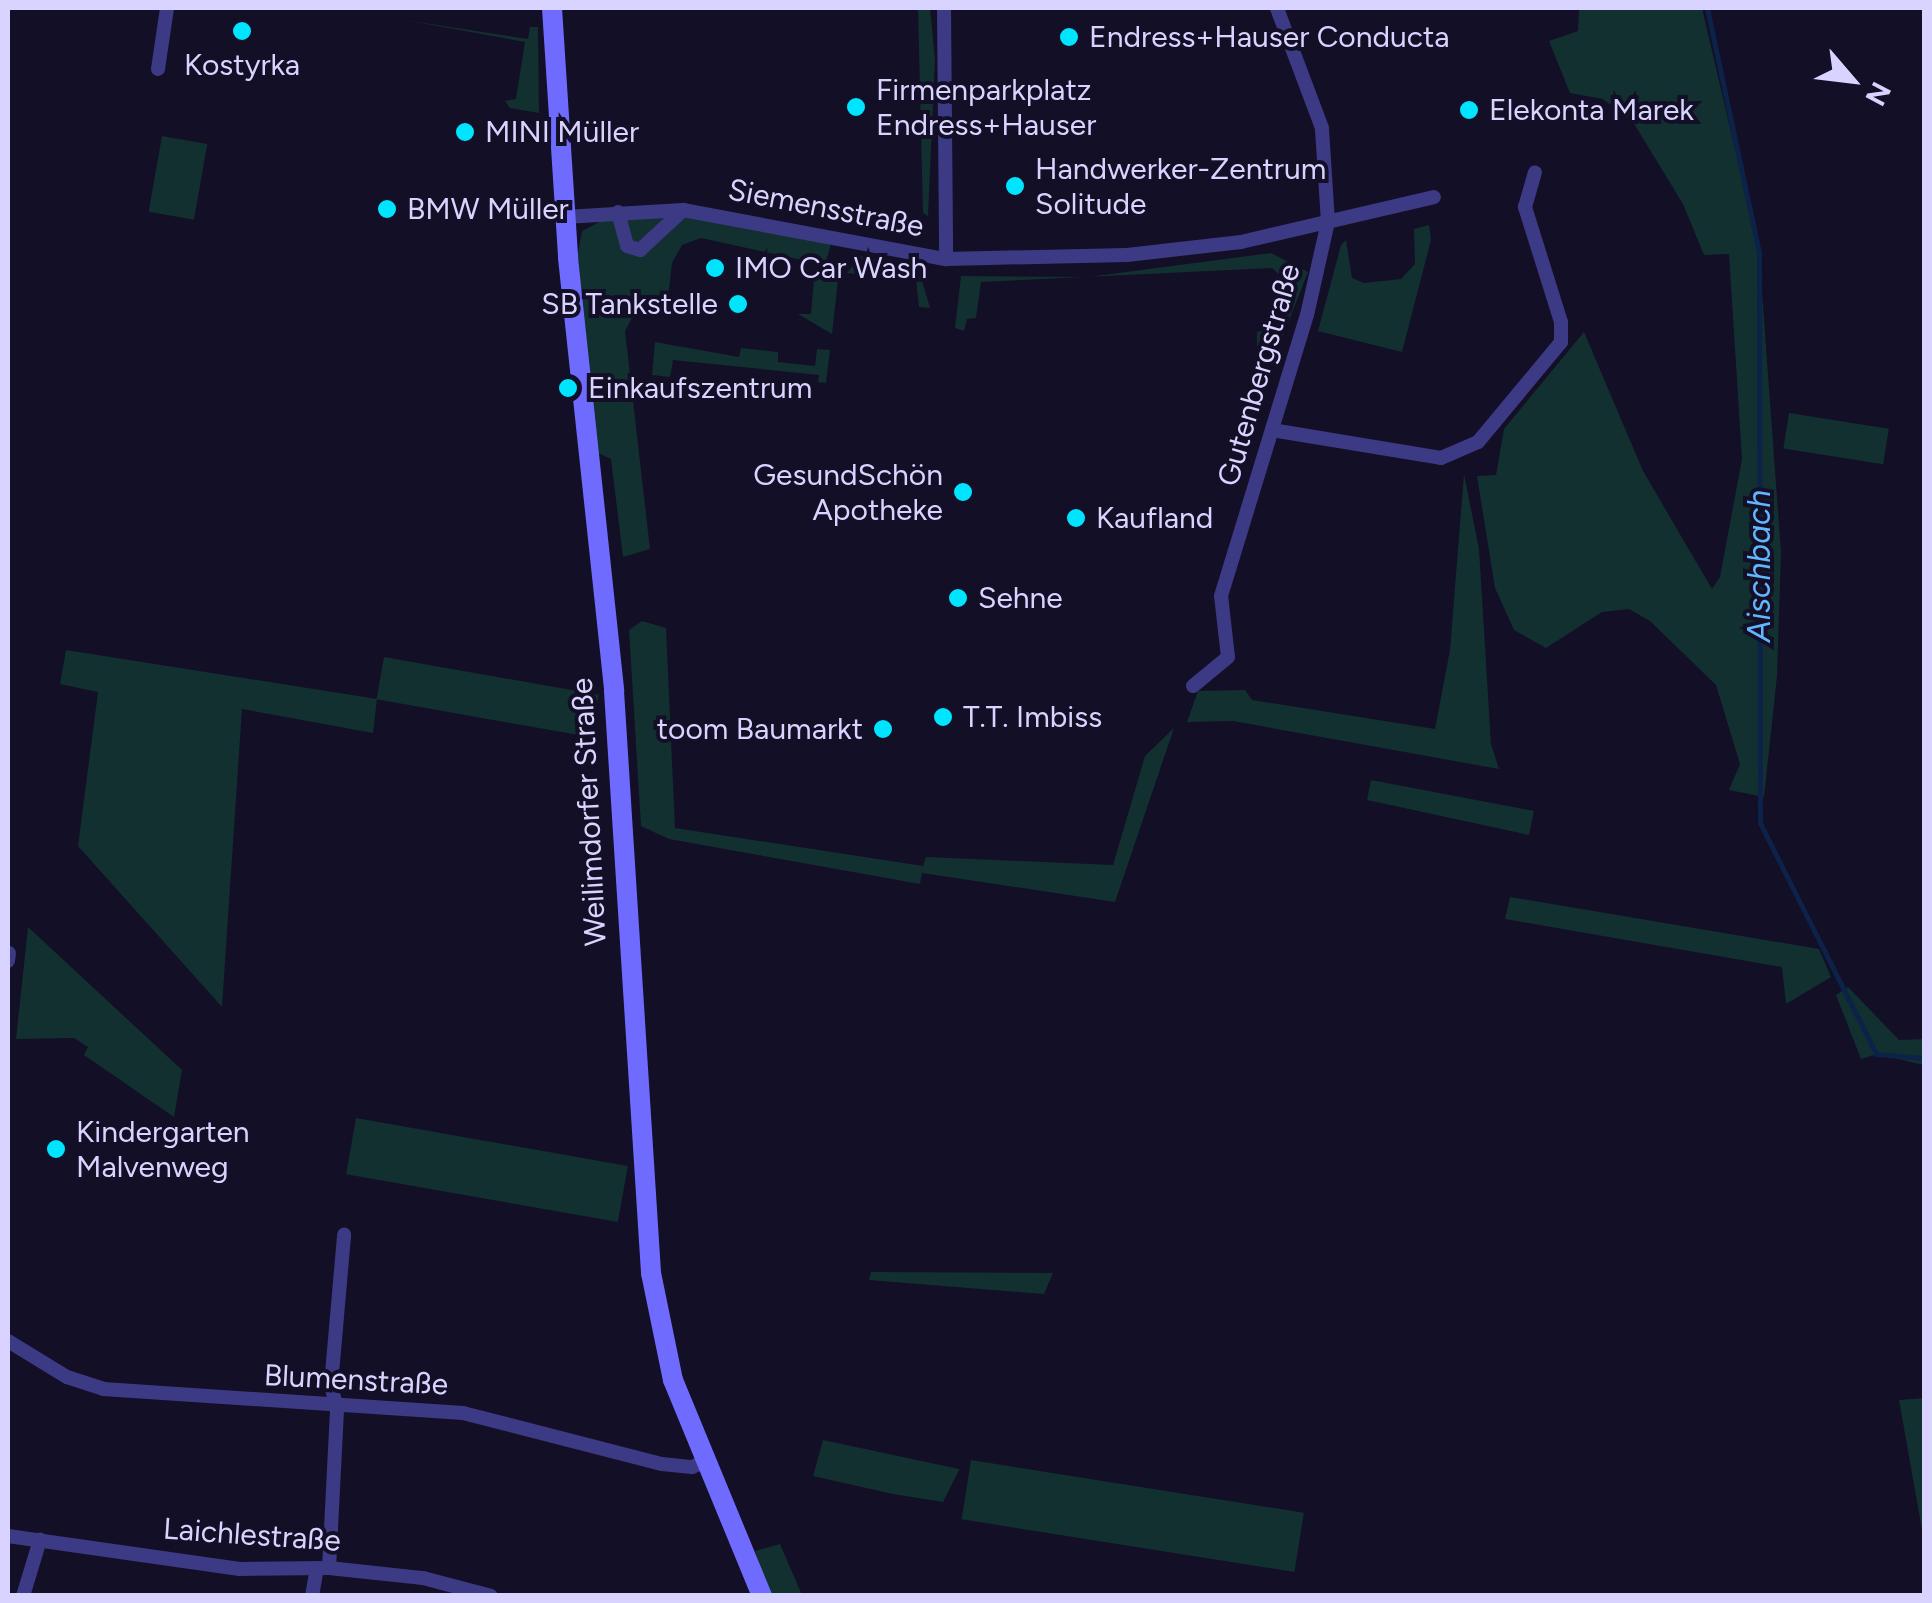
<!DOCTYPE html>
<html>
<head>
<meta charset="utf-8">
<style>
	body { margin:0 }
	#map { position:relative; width:1932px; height:1603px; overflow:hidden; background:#130f26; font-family:Figtree,sans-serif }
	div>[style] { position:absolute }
	.green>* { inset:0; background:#12302f; transform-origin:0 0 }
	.stream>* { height:5px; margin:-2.5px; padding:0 2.5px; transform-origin:2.5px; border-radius:2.5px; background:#0c2248 }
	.minor>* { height:14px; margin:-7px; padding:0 7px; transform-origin:7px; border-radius:7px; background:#3d3a85 }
	.secondary>* { height:20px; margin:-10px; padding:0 10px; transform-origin:10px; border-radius:10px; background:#6f6bff }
	.dots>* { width:28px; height:28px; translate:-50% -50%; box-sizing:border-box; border:5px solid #130f26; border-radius:50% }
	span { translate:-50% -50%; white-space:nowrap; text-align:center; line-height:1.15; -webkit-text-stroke:8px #130f26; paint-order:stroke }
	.poi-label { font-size:30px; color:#d9d4ff }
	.left { translate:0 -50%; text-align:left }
	.right { translate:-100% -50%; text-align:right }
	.street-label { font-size:30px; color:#d9d4ff }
	.water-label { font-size:32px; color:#62b6ff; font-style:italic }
	.frame { position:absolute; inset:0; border:10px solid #d9d4ff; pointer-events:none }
	.north { position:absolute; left:1802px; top:30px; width:100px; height:100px; -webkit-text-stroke:8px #130f26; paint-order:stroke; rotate:118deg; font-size:28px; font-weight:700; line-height:40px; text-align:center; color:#d9d4ff }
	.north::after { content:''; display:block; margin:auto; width:35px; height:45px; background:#d9d4ff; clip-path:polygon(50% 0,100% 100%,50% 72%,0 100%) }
</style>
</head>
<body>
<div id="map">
	<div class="green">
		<div style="clip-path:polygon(918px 8px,930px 8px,935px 59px,928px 216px,923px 213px)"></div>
		<div style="clip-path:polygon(1579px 8px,1702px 8px,1759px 252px,1781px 552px,1777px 676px,1764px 797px,1729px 790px,1740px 764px,1716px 685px,1650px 621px,1629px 609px,1602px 612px,1546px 648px,1514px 630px,1495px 588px,1477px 476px,1496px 475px,1504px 429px,1584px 332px,1643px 471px,1712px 589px,1720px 577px,1742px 459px,1729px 254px,1704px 255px,1683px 204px,1633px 122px,1603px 99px,1570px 93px,1549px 41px,1578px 31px)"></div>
		<div style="clip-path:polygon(405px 20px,528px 39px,530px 27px,538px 27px,539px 113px,510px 108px,505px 101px,516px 99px,525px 42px)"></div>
		<div style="left:162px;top:136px;width:46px;height:77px;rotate:10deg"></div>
		<div style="clip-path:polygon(683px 210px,833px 237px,825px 265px,701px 238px,682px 245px,672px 263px,668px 299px,635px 312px,625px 331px,650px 549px,623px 557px,611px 459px,598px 453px,571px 290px,582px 231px,618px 212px)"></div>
		<div style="clip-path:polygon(1429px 225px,1431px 240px,1402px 352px,1318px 331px,1341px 245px,1346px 240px,1352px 278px,1364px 283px,1401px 279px,1415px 264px,1414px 229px)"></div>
		<div style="clip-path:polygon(1271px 253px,1308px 272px,1279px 346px,1257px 346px,1257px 332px,1274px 328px,1282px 277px,1272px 268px,981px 282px,976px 318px,967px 319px,964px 331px,955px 328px,961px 276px,1088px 277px)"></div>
		<div style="clip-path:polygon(861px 256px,919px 270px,930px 308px,919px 307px,916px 280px,847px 273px)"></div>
		<div style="clip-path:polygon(814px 278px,838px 280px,832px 334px,798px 314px,811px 314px)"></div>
		<div style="clip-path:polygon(655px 342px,739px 357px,741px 348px,778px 352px,778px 362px,815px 366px,817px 349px,830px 350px,826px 383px,818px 382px,819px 375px,673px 360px,670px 377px,652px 375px)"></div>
		<div style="left:1789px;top:413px;width:101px;height:36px;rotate:9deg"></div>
		<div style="clip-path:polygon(1464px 474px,1479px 549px,1491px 744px,1499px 769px,1233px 721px,1187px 722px,1198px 691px,1245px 690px,1252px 700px,1435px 729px,1450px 650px)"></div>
		<div style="clip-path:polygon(642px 621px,666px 628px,675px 828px,923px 866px,926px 857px,1113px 865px,1145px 756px,1174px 728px,1115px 902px,922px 873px,920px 884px,669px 839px,641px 826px,629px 630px)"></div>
		<div style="clip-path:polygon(66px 650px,377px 699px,373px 733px,242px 709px,222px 1007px,78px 846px,98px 692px,60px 684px)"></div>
		<div style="left:384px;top:657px;width:218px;height:43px;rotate:10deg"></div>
		<div style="clip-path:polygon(1371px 780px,1534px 811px,1529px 835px,1367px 800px)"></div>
		<div style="clip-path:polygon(1510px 897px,1819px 949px,1831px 977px,1786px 1004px,1782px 967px,1505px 919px)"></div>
		<div style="clip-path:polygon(28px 927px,182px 1070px,174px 1117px,84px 1055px,88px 1047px,74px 1038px,16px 1039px)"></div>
		<div style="clip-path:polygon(1848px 987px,1899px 1040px,1924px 1039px,1924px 1065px,1877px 1054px,1861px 1059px,1836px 995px)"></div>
		<div style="left:356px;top:1118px;width:276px;height:57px;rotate:10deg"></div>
		<div style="clip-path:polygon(871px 1272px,1046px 1273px,1053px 1273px,1044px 1294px,869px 1280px)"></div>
		<div style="clip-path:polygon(1924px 1398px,1924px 1541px,1899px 1400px)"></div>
		<div style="clip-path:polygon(823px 1440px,959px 1469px,959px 1470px,943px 1502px,893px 1494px,813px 1476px)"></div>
		<div style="left:971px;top:1460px;width:337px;height:60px;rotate:9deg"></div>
		<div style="clip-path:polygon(780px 1544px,802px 1595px,770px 1595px,755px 1551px)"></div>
	</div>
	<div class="stream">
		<div style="left:1707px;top:8px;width:249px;rotate:78deg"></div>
		<div style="left:1759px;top:252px;width:571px;rotate:89.9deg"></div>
		<div style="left:1760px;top:823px;width:258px;rotate:63.3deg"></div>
		<div style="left:1876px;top:1054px;width:48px;rotate:4.8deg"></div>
	</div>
	<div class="minor">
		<div style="left:944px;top:8px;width:251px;rotate:89.5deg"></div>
		<div style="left:158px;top:69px;width:62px;rotate:-81.6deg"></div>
		<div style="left:618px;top:212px;width:35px;rotate:75deg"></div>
		<div style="left:627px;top:246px;width:14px;rotate:17deg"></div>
		<div style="left:640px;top:250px;width:59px;rotate:-42.9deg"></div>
		<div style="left:565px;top:217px;width:118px;rotate:-3.4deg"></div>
		<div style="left:683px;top:210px;width:268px;rotate:10.6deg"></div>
		<div style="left:946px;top:259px;width:181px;rotate:-1.3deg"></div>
		<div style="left:1127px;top:255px;width:115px;rotate:-6.5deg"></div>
		<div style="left:1241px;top:242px;width:198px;rotate:-13.1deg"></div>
		<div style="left:1272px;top:430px;width:171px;rotate:9.4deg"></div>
		<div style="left:1441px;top:458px;width:40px;rotate:-23.4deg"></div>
		<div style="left:1478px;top:442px;width:130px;rotate:-50.3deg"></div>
		<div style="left:1561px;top:342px;width:20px;rotate:-90deg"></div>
		<div style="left:1561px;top:322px;width:121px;rotate:-107.4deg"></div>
		<div style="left:1525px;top:207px;width:36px;rotate:-74deg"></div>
		<div style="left:1193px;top:686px;width:45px;rotate:-39.6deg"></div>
		<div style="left:1228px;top:657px;width:61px;rotate:-96.5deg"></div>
		<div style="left:1221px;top:596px;width:294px;rotate:-73deg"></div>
		<div style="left:1307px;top:315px;width:95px;rotate:-77.3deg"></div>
		<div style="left:1328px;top:222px;width:94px;rotate:-93.7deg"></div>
		<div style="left:1322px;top:128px;width:128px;rotate:-110.6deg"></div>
		<div style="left:8px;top:961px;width:8px;rotate:-83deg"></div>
		<div style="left:8px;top:1341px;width:69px;rotate:31.4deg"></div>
		<div style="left:67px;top:1377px;width:38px;rotate:18deg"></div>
		<div style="left:103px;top:1389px;width:361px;rotate:3.8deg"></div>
		<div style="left:463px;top:1413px;width:205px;rotate:14.4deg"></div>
		<div style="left:662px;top:1464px;width:30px;rotate:6deg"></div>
		<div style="left:692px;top:1467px;width:15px;rotate:-23deg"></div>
		<div style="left:8px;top:1536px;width:234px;rotate:8.1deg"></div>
		<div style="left:240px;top:1569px;width:89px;rotate:-0.6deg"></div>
		<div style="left:329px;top:1568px;width:95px;rotate:6.1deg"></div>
		<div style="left:423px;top:1578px;width:70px;rotate:14.8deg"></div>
		<div style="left:329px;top:1568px;width:159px;rotate:-87.1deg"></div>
		<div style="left:337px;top:1409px;width:25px;rotate:-104deg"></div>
		<div style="left:331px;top:1385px;width:151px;rotate:-85deg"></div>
		<div style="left:23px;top:1596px;width:59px;rotate:-73.1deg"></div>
		<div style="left:312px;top:1596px;width:28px;rotate:-80deg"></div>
	</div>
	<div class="secondary">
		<div style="left:552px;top:8px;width:251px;rotate:86.3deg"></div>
		<div style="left:568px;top:258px;width:435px;rotate:83.9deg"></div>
		<div style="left:614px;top:691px;width:583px;rotate:86.36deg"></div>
		<div style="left:651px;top:1273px;width:109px;rotate:78.4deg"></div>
		<div style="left:673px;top:1380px;width:234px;rotate:67.6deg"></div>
	</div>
	<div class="dots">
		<div style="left:242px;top:31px;background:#00e5ff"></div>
		<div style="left:1069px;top:37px;background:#00e5ff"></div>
		<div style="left:856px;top:107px;background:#00e5ff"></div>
		<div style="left:1469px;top:110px;background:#00e5ff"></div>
		<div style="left:465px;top:132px;background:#00e5ff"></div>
		<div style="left:1015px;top:186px;background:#00e5ff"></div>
		<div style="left:387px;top:209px;background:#00e5ff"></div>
		<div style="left:715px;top:268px;background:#00e5ff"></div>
		<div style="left:738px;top:304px;background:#00e5ff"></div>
		<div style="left:568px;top:388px;background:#00e5ff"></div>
		<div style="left:963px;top:492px;background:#00e5ff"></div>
		<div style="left:1076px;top:518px;background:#00e5ff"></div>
		<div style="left:958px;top:598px;background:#00e5ff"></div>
		<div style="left:943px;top:717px;background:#00e5ff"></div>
		<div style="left:883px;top:729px;background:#00e5ff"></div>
		<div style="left:56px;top:1149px;background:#00e5ff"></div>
	</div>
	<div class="poi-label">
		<span class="left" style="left:1089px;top:37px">Endress+Hauser Conducta</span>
		<span style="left:242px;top:65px">Kostyrka</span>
		<span class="left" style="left:876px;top:107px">Firmenparkplatz<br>Endress+Hauser</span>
		<span class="left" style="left:1489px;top:110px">Elekonta Marek</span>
		<span class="left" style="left:485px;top:132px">MINI Müller</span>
		<span class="left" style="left:1035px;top:186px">Handwerker-Zentrum<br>Solitude</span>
		<span class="left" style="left:407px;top:209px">BMW Müller</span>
		<span class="left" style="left:735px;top:268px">IMO Car Wash</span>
		<span class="right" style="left:718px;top:304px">SB Tankstelle</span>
		<span class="left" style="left:588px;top:388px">Einkaufszentrum</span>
		<span class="right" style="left:943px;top:492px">GesundSchön<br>Apotheke</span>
		<span class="left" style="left:1096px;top:518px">Kaufland</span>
		<span class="left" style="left:978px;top:598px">Sehne</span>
		<span class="left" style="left:963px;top:717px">T.T. Imbiss</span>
		<span class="right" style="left:863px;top:729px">toom Baumarkt</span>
		<span class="left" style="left:76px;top:1149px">Kindergarten<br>Malvenweg</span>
	</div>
	<div class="street-label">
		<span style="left:826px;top:208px;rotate:11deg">Siemensstraße</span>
		<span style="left:1259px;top:375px;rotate:-74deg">Gutenbergstraße</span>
		<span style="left:589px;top:812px;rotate:-93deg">Weilimdorfer Straße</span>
		<span style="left:356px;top:1380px;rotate:3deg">Blumenstraße</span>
		<span style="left:252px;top:1535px;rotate:4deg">Laichlestraße</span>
	</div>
	<div class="water-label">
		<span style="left:1759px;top:566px;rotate:-90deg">Aischbach</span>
	</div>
	<div class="frame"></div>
	<div class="north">N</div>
</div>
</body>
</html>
